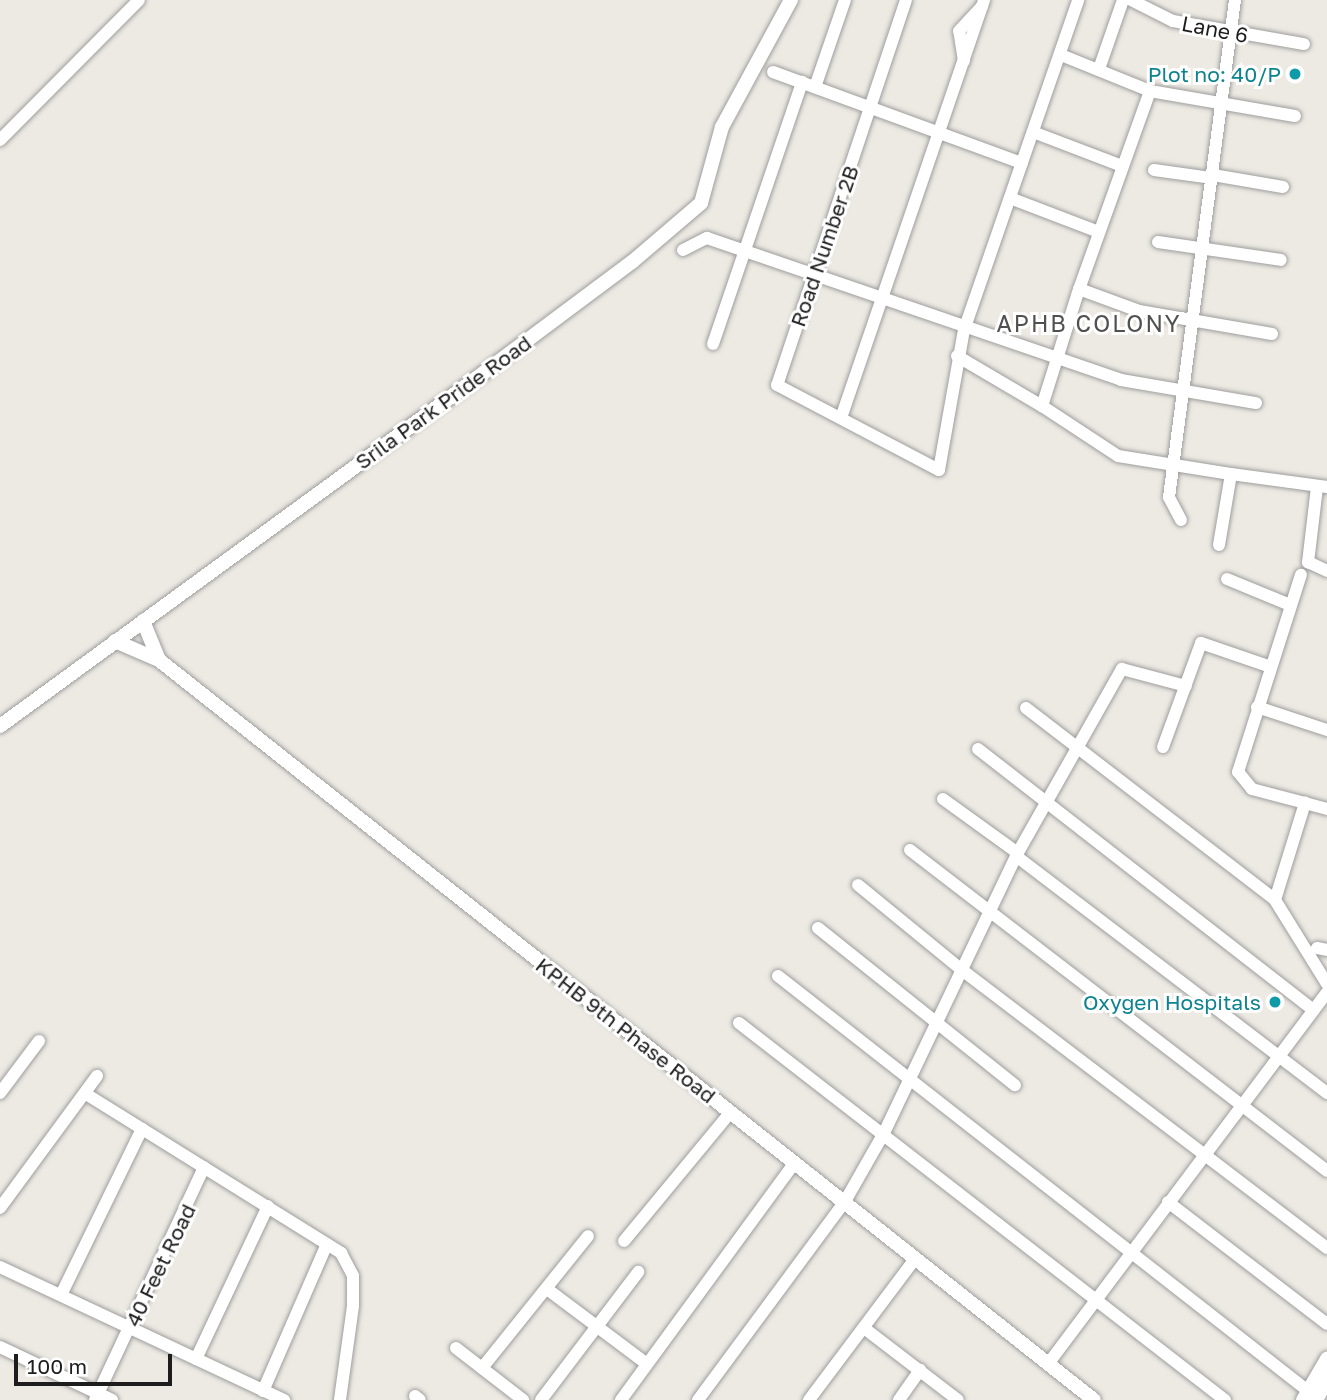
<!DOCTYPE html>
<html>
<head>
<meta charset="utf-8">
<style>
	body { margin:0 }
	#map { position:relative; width:1327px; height:1400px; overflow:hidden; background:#edeae3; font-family:"Golos Text",sans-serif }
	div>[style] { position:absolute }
	.roads { filter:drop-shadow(0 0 2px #9e9e9e) drop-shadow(0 0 2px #9e9e9e) }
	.minor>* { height:12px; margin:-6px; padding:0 6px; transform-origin:6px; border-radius:6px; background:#fff }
	.tertiary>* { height:14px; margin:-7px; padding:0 7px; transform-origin:7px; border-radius:7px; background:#fff }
	.dots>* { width:19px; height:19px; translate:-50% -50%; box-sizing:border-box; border:4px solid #fff; border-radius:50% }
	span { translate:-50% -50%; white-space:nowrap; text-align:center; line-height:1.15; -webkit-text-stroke:6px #fff; paint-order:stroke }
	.street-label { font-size:21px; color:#1d1d1d }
	.culture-label { font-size:21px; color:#0d838f }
	.right { translate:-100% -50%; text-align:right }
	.neighbourhood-label { font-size:23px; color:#505050; letter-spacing:2px }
	.scale { position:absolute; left:14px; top:1354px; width:158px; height:32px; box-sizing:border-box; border:4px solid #1d1d1d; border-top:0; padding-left:9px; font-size:21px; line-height:24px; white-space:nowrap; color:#1d1d1d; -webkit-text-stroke:5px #fff; paint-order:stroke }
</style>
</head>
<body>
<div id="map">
	<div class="roads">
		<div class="minor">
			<div style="left:906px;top:0;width:406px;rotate:108.5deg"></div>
			<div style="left:777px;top:385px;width:183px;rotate:27.7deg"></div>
			<div style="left:939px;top:470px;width:142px;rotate:-79.9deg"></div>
			<div style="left:964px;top:330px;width:349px;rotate:-70.9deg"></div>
			<div style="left:1131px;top:0;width:47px;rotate:26.6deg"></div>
			<div style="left:1173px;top:21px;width:133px;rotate:10deg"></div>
			<div style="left:1061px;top:55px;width:96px;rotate:22deg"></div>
			<div style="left:1150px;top:91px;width:147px;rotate:9.8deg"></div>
			<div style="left:964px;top:61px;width:30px;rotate:-99deg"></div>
			<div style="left:959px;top:31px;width:34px;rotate:-47deg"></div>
			<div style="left:1099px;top:69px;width:73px;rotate:-70.8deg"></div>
			<div style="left:773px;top:72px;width:265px;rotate:20.1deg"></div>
			<div style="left:815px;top:87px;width:92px;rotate:-71deg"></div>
			<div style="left:1150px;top:91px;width:210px;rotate:109.7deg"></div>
			<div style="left:1079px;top:289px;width:123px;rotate:107.5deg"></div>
			<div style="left:1042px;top:406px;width:91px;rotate:33.3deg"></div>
			<div style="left:1118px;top:456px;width:114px;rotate:9.1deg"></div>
			<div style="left:1231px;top:474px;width:72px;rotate:99.6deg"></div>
			<div style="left:1033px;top:132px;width:95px;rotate:20.9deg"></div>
			<div style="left:0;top:140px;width:197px;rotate:-45.2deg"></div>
			<div style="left:1154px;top:170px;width:59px;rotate:7.9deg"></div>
			<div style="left:1213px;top:175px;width:71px;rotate:9.7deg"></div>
			<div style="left:1010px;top:198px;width:95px;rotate:20.9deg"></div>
			<div style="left:1158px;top:242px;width:124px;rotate:8.3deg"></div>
			<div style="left:683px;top:250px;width:27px;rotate:-27deg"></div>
			<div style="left:707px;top:238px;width:438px;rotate:18.9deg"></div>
			<div style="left:1121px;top:380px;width:137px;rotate:9.7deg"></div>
			<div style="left:1079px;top:289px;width:64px;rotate:20.1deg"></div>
			<div style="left:1139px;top:311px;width:135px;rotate:9.8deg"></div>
			<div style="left:713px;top:344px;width:277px;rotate:-71.2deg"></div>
			<div style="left:957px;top:356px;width:99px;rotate:30.5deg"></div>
			<div style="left:841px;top:418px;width:442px;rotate:-71.1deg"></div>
			<div style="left:1231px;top:474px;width:97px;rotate:7.7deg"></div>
			<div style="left:1317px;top:487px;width:76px;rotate:96.8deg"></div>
			<div style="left:1308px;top:562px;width:21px;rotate:25deg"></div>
			<div style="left:1181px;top:520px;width:26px;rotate:-118deg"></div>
			<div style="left:1169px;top:497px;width:501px;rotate:-82.44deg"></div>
			<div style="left:1227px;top:579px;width:68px;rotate:22.4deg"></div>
			<div style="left:1257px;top:707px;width:74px;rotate:18.2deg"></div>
			<div style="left:1026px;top:708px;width:314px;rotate:37.6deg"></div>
			<div style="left:1275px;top:900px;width:102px;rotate:-72.8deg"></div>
			<div style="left:1305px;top:803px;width:55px;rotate:-165.2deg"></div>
			<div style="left:1252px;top:789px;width:22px;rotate:-129deg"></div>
			<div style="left:1238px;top:772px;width:207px;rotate:-72.3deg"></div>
			<div style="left:1163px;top:747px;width:111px;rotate:-69.9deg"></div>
			<div style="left:1201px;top:643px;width:74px;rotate:18.9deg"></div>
			<div style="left:978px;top:749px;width:425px;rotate:37.9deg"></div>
			<div style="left:943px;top:799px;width:92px;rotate:35.8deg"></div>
			<div style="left:1305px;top:803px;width:23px;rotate:15deg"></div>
			<div style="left:910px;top:850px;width:526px;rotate:37.59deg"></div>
			<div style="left:1016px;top:856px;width:391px;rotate:37.3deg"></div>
			<div style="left:858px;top:885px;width:134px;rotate:39.3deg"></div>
			<div style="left:962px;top:970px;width:459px;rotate:37.3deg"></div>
			<div style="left:1275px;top:900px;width:99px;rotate:58.2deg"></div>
			<div style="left:818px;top:928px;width:252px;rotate:38.6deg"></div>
			<div style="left:1317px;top:948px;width:10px;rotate:11deg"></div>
			<div style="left:778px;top:976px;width:673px;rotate:38.06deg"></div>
			<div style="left:739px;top:1023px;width:615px;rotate:37.8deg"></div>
			<div style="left:0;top:1093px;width:65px;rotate:-53.1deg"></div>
			<div style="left:86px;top:1094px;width:301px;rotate:31.9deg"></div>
			<div style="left:341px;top:1253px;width:26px;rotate:62deg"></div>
			<div style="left:353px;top:1276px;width:30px;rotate:90deg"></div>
			<div style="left:353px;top:1306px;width:95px;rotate:97.9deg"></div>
			<div style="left:1168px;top:1202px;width:200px;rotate:37.5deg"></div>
			<div style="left:0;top:1208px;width:164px;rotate:-53.7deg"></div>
			<div style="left:624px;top:1241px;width:166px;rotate:-50.4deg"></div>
			<div style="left:0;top:1267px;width:314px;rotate:25.1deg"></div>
			<div style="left:547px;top:1289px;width:125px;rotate:36.9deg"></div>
			<div style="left:61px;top:1295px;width:185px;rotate:-64deg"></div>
			<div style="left:864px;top:1328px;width:118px;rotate:37.5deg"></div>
			<div style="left:0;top:1347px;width:124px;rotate:25.3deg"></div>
			<div style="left:456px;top:1348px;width:85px;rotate:37.8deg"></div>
			<div style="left:196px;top:1359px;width:169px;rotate:-64.8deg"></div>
			<div style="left:1048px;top:1364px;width:464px;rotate:-53.1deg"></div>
			<div style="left:482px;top:1368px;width:169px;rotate:-51.2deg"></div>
			<div style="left:263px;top:1391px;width:160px;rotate:-66.5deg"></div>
			<div style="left:415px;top:1396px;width:6px;rotate:39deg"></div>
			<div style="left:95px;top:1400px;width:257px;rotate:-64.9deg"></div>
			<div style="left:541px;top:1400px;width:161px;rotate:-52.8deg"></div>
			<div style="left:621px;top:1400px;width:293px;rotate:-53.8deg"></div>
			<div style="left:698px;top:1400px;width:245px;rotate:-53.5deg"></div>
			<div style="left:844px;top:1203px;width:81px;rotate:-60.3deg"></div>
			<div style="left:884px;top:1133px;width:307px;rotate:-64.5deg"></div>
			<div style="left:1016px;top:856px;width:215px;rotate:-60.5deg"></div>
			<div style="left:1122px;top:669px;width:66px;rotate:14.9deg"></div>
			<div style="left:809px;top:1400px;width:176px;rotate:-53.1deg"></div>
			<div style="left:899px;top:1400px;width:37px;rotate:-55deg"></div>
		</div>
		<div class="tertiary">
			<div style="left:143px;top:621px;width:42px;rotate:67.7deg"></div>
			<div style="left:115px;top:641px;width:48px;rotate:23.4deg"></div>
			<div style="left:159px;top:660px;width:1192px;rotate:38.36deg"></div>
			<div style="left:0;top:726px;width:587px;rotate:-36.13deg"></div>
			<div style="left:474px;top:380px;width:197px;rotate:-36.8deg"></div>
			<div style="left:632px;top:262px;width:91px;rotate:-40.5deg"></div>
			<div style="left:701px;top:203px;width:79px;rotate:-74.6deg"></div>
			<div style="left:722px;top:127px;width:145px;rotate:-61.5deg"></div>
			<div style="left:1303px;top:1400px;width:48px;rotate:-59.7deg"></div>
			<div style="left:1316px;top:1400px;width:23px;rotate:-61deg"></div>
		</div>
	</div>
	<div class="dots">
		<div style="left:1295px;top:74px;background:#0f9aa8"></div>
		<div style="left:1275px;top:1002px;background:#0f9aa8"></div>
	</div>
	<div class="street-label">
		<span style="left:1215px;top:29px;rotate:11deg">Lane 6</span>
		<span style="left:824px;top:246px;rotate:-71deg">Road Number 2B</span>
		<span style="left:443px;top:402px;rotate:-36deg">Srila Park Pride Road</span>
		<span style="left:626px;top:1030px;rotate:38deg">KPHB 9th Phase Road</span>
		<span style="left:160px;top:1265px;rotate:-64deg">40 Feet Road</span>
	</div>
	<div class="culture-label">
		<span class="right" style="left:1281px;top:74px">Plot no: 40/P</span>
		<span class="right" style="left:1261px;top:1002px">Oxygen Hospitals</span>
	</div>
	<div class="neighbourhood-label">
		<span style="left:1089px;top:323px">APHB COLONY</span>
	</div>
	<div class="scale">100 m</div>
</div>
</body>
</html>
